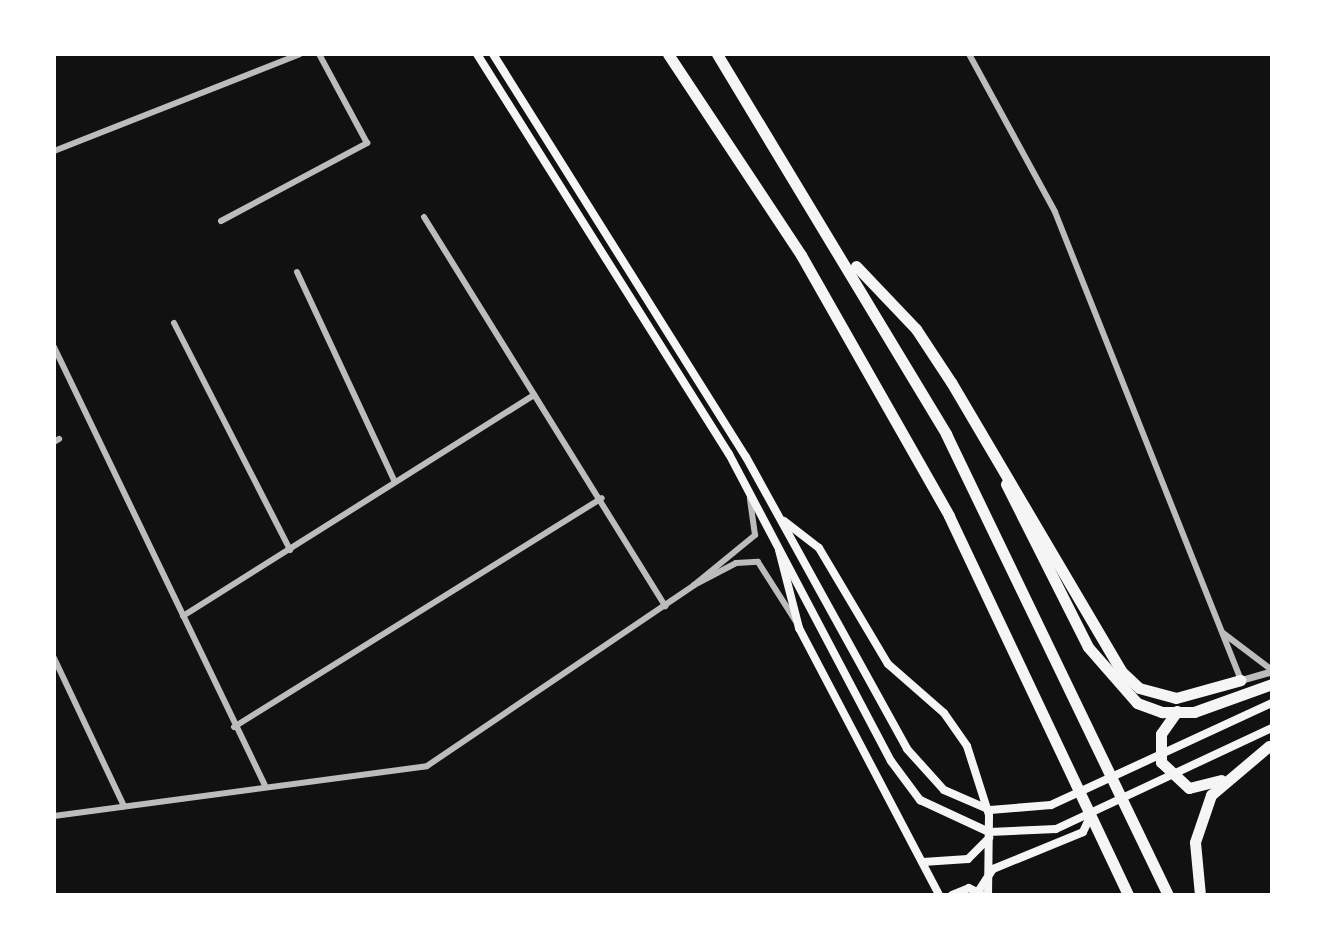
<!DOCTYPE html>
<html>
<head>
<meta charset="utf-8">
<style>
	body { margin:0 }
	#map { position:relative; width:1326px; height:949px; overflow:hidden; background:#111; font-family:Montserrat,sans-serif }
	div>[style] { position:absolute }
	.minor>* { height:6px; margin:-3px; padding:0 3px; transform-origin:3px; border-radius:3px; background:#bcbcbc }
	.tertiary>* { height:7px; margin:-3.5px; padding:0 3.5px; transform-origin:3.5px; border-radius:3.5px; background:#bcbcbc }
	.secondary>* { height:8px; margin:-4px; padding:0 4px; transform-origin:4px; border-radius:4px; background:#f5f5f5 }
	.motorway>* { height:11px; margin:-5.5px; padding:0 5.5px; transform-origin:5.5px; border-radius:5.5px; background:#f5f5f5 }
	span { translate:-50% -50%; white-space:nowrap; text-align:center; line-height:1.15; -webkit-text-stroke:7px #fff; paint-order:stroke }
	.frame { position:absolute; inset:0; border:56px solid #fff; pointer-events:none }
</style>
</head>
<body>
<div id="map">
	<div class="minor">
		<div style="left:969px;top:54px;width:180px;rotate:61.4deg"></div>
		<div style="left:1055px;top:212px;width:504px;rotate:68.33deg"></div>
		<div style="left:54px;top:151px;width:264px;rotate:-21.5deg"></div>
		<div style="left:424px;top:217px;width:458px;rotate:58.2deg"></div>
		<div style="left:221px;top:221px;width:166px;rotate:-28.1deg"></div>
		<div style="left:367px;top:143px;width:101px;rotate:-118.3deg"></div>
		<div style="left:297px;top:272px;width:230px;rotate:65deg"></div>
		<div style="left:174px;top:323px;width:255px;rotate:62.9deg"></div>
		<div style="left:54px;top:347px;width:487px;rotate:64.3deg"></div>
		<div style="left:54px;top:442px;width:6px;rotate:-31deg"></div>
		<div style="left:694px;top:585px;width:47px;rotate:-27.6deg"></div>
		<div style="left:736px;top:563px;width:22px;rotate:-3deg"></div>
		<div style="left:758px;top:562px;width:69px;rotate:57.5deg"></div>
		<div style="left:183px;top:616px;width:415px;rotate:-32.2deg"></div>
		<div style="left:1223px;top:633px;width:61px;rotate:37.1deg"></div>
		<div style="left:54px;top:658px;width:164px;rotate:64.7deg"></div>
		<div style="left:234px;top:727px;width:433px;rotate:-31.9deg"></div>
		<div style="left:54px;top:816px;width:376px;rotate:-7.6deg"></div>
		<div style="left:427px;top:766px;width:323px;rotate:-34.1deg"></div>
		<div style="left:694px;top:585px;width:79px;rotate:-39.3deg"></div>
		<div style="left:755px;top:535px;width:37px;rotate:-98deg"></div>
	</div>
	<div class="tertiary">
		<div style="left:1241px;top:680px;width:32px;rotate:-16deg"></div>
	</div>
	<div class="secondary">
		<div style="left:477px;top:54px;width:473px;rotate:57.8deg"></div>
		<div style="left:729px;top:454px;width:347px;rotate:62.2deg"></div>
		<div style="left:891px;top:761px;width:49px;rotate:53.4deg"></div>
		<div style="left:920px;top:800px;width:76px;rotate:24.9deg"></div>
		<div style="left:989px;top:832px;width:67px;rotate:-2.6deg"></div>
		<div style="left:1056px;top:829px;width:238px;rotate:-25.1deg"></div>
		<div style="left:493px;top:54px;width:476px;rotate:57.9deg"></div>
		<div style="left:746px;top:457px;width:333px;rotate:61.1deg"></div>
		<div style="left:907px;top:749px;width:55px;rotate:47.9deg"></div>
		<div style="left:944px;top:790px;width:50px;rotate:23.5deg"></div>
		<div style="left:990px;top:810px;width:61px;rotate:-4.7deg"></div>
		<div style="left:1051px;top:805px;width:243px;rotate:-24.8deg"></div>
		<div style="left:784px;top:521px;width:44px;rotate:37.6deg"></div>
		<div style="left:819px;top:548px;width:135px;rotate:59.3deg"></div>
		<div style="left:888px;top:664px;width:74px;rotate:41.2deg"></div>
		<div style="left:944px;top:713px;width:40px;rotate:55.1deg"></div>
		<div style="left:967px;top:746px;width:72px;rotate:72.3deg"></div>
		<div style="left:989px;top:815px;width:80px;rotate:90.7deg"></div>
		<div style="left:779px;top:550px;width:81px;rotate:75.6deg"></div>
		<div style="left:799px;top:628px;width:301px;rotate:62.3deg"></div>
		<div style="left:923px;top:862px;width:45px;rotate:-3.8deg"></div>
		<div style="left:968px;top:859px;width:30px;rotate:-45deg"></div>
		<div style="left:952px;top:895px;width:18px;rotate:-22deg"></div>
		<div style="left:969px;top:888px;width:13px;rotate:27deg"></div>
		<div style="left:976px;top:895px;width:31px;rotate:-57deg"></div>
		<div style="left:993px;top:869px;width:97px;rotate:-22.3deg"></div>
		<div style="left:1083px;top:832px;width:14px;rotate:-65deg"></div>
	</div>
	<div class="motorway">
		<div style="left:668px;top:54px;width:241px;rotate:56.5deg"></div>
		<div style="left:801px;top:255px;width:300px;rotate:60.4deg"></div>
		<div style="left:949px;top:516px;width:419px;rotate:64.7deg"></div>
		<div style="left:717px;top:54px;width:444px;rotate:58.9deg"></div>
		<div style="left:946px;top:434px;width:512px;rotate:64.29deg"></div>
		<div style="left:856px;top:266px;width:87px;rotate:46.4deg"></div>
		<div style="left:916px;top:329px;width:64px;rotate:56.6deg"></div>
		<div style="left:951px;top:382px;width:337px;rotate:59.5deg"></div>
		<div style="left:1122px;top:672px;width:23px;rotate:43deg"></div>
		<div style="left:1139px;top:688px;width:38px;rotate:15deg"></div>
		<div style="left:1176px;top:698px;width:67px;rotate:-15.5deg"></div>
		<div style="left:1006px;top:484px;width:182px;rotate:63.3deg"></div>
		<div style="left:1088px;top:647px;width:74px;rotate:48.8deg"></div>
		<div style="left:1137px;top:703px;width:27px;rotate:20deg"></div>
		<div style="left:1162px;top:712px;width:32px"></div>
		<div style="left:1194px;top:712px;width:83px;rotate:-19.7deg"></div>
		<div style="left:1177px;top:711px;width:28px;rotate:125deg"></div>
		<div style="left:1161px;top:734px;width:28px;rotate:90deg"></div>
		<div style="left:1161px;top:762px;width:38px;rotate:43deg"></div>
		<div style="left:1189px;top:788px;width:33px;rotate:-14deg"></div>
		<div style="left:1200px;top:895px;width:53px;rotate:-95.4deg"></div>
		<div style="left:1195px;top:842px;width:50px;rotate:-71.2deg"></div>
		<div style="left:1211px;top:795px;width:76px;rotate:-40.2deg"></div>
	</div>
	<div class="frame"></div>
</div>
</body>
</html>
